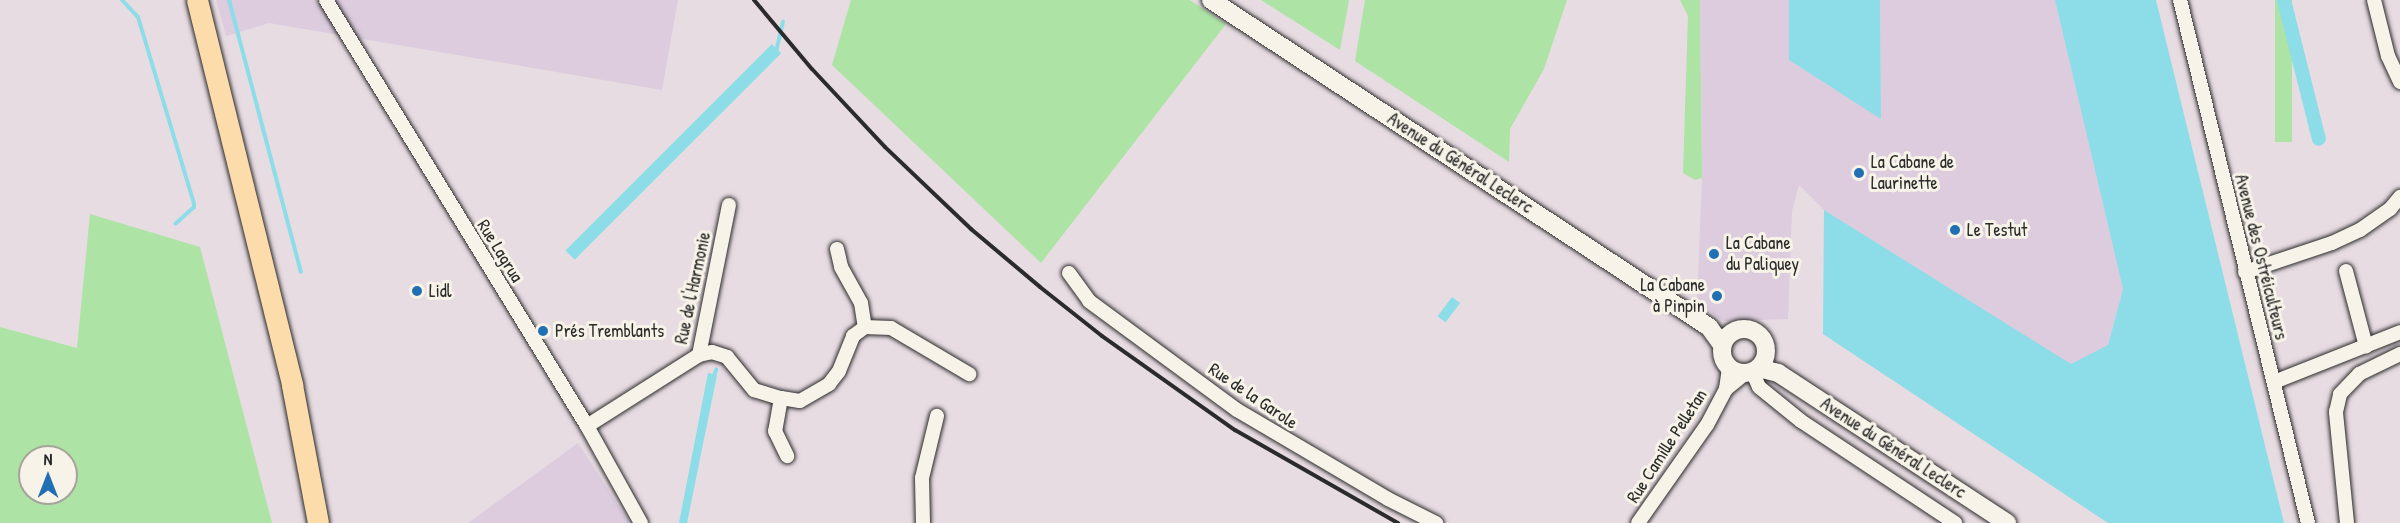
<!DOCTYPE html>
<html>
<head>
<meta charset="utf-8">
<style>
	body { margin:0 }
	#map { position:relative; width:2400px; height:523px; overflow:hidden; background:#e7dce2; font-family:"Patrick Hand",sans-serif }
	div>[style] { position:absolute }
	.built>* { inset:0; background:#dcccde }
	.green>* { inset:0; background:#ade3a5; transform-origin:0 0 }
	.water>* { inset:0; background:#8cdde8; transform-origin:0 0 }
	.stream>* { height:4px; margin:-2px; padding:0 2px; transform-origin:2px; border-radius:2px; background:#8cdde8 }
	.canal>* { height:14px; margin:-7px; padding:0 7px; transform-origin:7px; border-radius:7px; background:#8cdde8 }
	.roads { filter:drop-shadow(0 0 2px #2b2b2b) drop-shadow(0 0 2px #2b2b2b) }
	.street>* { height:14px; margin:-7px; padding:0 7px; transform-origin:7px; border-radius:7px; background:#f7f3e8 }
	.secondary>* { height:18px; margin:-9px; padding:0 9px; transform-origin:9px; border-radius:9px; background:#f7f3e8 }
	.secondary>.ring { margin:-9px; padding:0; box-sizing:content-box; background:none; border:18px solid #f7f3e8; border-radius:50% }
	.primary>* { height:21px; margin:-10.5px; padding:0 10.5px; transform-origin:10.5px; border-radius:10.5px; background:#fddcac }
	.rail>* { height:4px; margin:-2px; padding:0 2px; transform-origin:2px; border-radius:2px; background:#2b2b2b }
	.dots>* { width:16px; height:16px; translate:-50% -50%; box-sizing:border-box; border:3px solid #f7f3e8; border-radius:50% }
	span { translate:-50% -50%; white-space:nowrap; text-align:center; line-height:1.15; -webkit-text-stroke:6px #f7f3e8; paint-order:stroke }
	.street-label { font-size:18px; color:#2b2b2b }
	.poi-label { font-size:18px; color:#2b2b2b }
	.left { translate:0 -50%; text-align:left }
	.right { translate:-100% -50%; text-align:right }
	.north { position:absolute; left:18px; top:445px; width:60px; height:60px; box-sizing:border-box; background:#f7f3e8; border:2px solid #a5a39c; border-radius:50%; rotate:0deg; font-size:16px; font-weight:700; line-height:24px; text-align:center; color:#2b2b2b }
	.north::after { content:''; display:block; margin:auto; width:21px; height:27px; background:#1f6fb2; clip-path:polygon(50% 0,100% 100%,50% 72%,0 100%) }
</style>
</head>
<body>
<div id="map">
	<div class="built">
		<div style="clip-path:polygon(216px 0,678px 0,662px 90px,269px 23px,226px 36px)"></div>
		<div style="clip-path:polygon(1700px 0,1789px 0,1789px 60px,1881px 118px,1880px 0,2055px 0,2123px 289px,2108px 345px,2071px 365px,1824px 210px,1799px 185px,1792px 211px,1788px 319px,1723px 321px,1697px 302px,1702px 178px)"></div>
		<div style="clip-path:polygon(578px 443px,630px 523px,468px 523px)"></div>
	</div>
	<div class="green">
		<div style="clip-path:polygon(851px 0,1190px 0,1226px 24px,1041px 263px,832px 65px)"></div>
		<div style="clip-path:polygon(1261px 0,1349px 0,1340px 50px)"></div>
		<div style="clip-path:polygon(1365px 0,1567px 0,1544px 69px,1510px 129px,1509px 162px,1355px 61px)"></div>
		<div style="clip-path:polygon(1680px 0,1700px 0,1702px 178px,1695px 180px,1683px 173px,1688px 16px)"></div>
		<div style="left:2275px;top:0;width:17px;height:142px"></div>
		<div style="clip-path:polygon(evenodd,90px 214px,200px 247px,272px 523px,0 523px,0 327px,77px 348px,90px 214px,30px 457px,66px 457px,66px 493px,30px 493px,30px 457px)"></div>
	</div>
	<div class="water">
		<div style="clip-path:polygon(1789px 0,1880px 0,1881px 119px,1789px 60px)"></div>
		<div style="clip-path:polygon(2055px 0,2156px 0,2284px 523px,2108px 523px,1823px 334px,1824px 210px,2071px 364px,2108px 345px,2123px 289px)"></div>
		<div style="left:772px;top:44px;width:13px;height:292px;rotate:45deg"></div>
		<div style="left:1452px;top:297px;width:10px;height:24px;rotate:37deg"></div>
		<div style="clip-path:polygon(708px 373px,717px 375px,687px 523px,679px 523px)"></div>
	</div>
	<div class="stream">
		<div style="left:122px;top:0;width:23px;rotate:47deg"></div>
		<div style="left:138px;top:17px;width:195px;rotate:73.3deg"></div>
		<div style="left:194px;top:204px;width:3px;rotate:90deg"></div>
		<div style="left:194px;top:207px;width:25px;rotate:138deg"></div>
		<div style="left:229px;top:0;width:281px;rotate:75.2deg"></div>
		<div style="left:776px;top:52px;width:31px;rotate:-77deg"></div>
		<div style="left:713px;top:378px;width:9px;rotate:-69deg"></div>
	</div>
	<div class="canal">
		<div style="left:2284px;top:0;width:143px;rotate:75.9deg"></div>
	</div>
	<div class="roads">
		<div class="street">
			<div style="left:326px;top:0;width:500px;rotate:58.5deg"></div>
			<div style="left:587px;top:426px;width:111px;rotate:60.9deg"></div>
			<div style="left:2180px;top:0;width:538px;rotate:76.25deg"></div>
			<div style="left:2374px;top:0;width:58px;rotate:76deg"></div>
			<div style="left:2388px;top:56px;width:29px;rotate:65deg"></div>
			<div style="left:837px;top:249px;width:18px;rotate:77deg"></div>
			<div style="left:841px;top:267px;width:41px;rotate:60.9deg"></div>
			<div style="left:861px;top:303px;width:24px;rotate:81deg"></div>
			<div style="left:865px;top:327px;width:26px;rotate:2deg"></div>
			<div style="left:891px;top:328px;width:91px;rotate:30.5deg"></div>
			<div style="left:2346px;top:271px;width:78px;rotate:75.1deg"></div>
			<div style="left:2245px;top:272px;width:92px;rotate:-18.4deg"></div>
			<div style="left:2332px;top:243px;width:31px;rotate:-25deg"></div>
			<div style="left:2360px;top:230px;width:37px;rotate:-35deg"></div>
			<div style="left:2390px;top:209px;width:16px;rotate:-50deg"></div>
			<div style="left:1069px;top:273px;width:34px;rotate:54deg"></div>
			<div style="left:1089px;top:301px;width:184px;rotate:36.4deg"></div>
			<div style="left:1237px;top:410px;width:175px;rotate:30.5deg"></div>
			<div style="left:1388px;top:499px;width:54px;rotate:26.6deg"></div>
			<div style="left:699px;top:355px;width:153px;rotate:-78.7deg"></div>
			<div style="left:1752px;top:371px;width:17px;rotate:66deg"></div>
			<div style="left:1759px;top:387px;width:54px;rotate:39deg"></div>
			<div style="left:1801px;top:421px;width:185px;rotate:33.5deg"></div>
			<div style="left:2274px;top:382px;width:136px;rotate:-21.6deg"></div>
			<div style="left:1726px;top:389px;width:26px;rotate:-39deg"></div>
			<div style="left:781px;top:398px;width:19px;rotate:9deg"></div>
			<div style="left:800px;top:401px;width:34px;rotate:-30deg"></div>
			<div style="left:829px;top:384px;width:16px;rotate:-52deg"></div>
			<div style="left:839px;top:371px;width:38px;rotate:-68deg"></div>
			<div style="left:853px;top:336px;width:15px;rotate:-37deg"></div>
			<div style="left:587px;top:426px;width:133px;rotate:-32.4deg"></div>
			<div style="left:699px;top:355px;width:13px;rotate:-13deg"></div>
			<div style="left:712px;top:352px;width:16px;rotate:18deg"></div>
			<div style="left:727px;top:357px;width:43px;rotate:50.7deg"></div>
			<div style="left:754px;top:390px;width:28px;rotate:17deg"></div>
			<div style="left:781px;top:398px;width:34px;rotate:100deg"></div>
			<div style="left:775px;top:431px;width:28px;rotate:64deg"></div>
			<div style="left:923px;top:523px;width:45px;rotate:-91.3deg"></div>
			<div style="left:922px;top:478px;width:64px;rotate:-76.4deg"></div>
			<div style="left:1638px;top:523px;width:120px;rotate:-54.9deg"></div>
			<div style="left:1707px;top:425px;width:41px;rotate:-62.2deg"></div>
			<div style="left:1726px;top:389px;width:21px;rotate:-82deg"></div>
			<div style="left:2347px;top:523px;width:112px;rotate:-95.7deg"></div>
			<div style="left:2336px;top:412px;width:18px;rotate:-77deg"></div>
			<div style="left:2340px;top:394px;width:28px;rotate:-46deg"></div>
			<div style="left:2359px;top:374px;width:46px;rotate:-26deg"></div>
		</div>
		<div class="secondary">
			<div style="left:1211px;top:0;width:596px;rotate:33.29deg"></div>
			<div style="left:1709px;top:327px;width:22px;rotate:54deg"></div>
			<div class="ring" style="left:1722px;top:329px;width:26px;height:26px"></div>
			<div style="left:1758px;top:368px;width:21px;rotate:14deg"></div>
			<div style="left:1778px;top:373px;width:274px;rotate:33.2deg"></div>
		</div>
		<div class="primary">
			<div style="left:197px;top:0;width:397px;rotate:76.1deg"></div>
			<div style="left:292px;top:385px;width:140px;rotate:79.3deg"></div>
		</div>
	</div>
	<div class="rail">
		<div style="left:754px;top:0;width:90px;rotate:50deg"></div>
		<div style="left:812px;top:69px;width:107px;rotate:46.9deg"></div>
		<div style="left:885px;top:147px;width:119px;rotate:43.6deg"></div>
		<div style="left:971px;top:229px;width:90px;rotate:40deg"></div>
		<div style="left:1040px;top:287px;width:79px;rotate:38.3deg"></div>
		<div style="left:1102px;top:336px;width:163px;rotate:35.3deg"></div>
		<div style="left:1235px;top:430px;width:188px;rotate:29.7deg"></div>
	</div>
	<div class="dots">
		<div style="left:1859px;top:173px;background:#1f6fb2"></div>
		<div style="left:1955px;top:230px;background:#1f6fb2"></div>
		<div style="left:1714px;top:254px;background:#1f6fb2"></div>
		<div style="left:417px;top:291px;background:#1f6fb2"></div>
		<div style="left:1717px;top:296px;background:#1f6fb2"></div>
		<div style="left:543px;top:331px;background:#1f6fb2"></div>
	</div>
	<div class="street-label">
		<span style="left:1460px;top:163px;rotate:33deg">Avenue du Général Leclerc</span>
		<span style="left:500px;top:251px;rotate:58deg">Rue Lagrua</span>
		<span style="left:2261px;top:257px;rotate:76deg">Avenue des Ostréiculteurs</span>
		<span style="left:693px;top:288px;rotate:-78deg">Rue de l'Harmonie</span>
		<span style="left:1253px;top:396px;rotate:34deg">Rue de la Garole</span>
		<span style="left:1667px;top:446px;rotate:-57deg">Rue Camille Pelletan</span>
		<span style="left:1893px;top:448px;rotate:33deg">Avenue du Général Leclerc</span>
	</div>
	<div class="poi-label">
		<span class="left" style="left:1871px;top:173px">La Cabane de<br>Laurinette</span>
		<span class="left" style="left:1967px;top:230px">Le Testut</span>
		<span class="left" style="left:1726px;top:254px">La Cabane<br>du Paliquey</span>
		<span class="right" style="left:1705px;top:296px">La Cabane<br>à Pinpin</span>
		<span class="left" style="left:429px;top:291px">Lidl</span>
		<span class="left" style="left:555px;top:331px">Prés Tremblants</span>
	</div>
	<div class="north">N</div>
</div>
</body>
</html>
